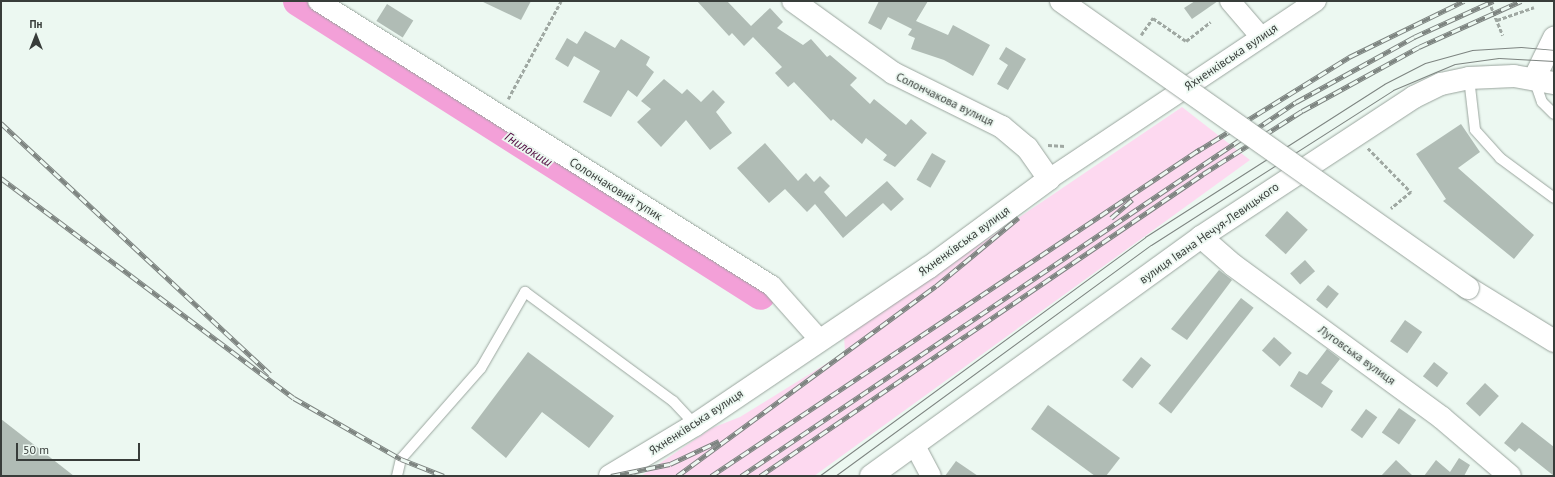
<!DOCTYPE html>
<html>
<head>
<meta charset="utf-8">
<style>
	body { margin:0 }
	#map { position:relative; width:1555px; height:477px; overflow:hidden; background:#ecf8f1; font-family:"PT Sans",sans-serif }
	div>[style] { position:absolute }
	.green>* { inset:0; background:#fdd9f0 }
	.river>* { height:30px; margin:-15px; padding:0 15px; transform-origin:15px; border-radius:15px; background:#f3a0d8 }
	.building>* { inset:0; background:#b0bcb5; transform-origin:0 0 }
	.path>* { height:2.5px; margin-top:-1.25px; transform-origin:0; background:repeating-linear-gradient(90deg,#9fa8a2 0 4px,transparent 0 6px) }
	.roads { filter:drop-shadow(0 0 1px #9aa59e) drop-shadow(0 0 1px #9aa59e) }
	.lane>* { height:10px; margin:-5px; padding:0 5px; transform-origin:5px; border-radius:5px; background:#fff }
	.street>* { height:20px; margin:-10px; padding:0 10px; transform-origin:10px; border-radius:10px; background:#fff }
	.secondary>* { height:22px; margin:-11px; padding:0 11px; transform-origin:11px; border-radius:11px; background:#fff }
	.tram>* { height:1px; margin:-0.5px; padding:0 0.5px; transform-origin:0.5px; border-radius:0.5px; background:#7d8480 }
	.rail>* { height:4.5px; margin-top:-2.25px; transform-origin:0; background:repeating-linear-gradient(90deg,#ecf8f1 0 9px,#7d8480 0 18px); box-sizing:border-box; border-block:1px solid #7d8480 }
	.bridges { filter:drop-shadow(0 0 1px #9aa59e) drop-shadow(0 0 1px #9aa59e) }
	.secondary-bridge>* { height:22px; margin:-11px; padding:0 11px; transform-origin:11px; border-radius:11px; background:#fff }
	span { translate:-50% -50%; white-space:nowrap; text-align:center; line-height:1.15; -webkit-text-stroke:3.5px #ecf8f1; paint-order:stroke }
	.street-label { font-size:12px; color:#383d3a }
	.water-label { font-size:13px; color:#520a41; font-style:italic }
	.frame { position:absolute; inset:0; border:2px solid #383d3a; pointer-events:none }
	.north { position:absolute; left:16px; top:16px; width:40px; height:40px; -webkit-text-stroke:3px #ecf8f1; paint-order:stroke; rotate:0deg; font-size:11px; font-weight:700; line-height:16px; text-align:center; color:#383d3a }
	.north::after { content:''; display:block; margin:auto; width:14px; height:18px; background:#383d3a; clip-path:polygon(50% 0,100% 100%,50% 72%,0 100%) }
	.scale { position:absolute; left:16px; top:443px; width:124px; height:18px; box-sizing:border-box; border:2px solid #383d3a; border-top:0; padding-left:5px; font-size:12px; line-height:14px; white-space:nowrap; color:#383d3a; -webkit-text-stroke:3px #ecf8f1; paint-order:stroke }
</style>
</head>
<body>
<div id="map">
	<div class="green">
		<div style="clip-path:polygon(1182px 107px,1250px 160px,814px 476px,641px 476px,712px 428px,740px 417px,845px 352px,844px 336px)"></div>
	</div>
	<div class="river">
		<div style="left:298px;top:1px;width:548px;rotate:32.42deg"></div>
	</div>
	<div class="building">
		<div style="clip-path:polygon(481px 1px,531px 1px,521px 20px)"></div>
		<div style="clip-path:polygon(697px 1px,727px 1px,751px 26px,770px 8px,783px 22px,777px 28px,803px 45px,811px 39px,827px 57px,830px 55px,857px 78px,850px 85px,870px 104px,874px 99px,906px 125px,911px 119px,927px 133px,895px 167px,883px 160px,887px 155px,866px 138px,862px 144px,833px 119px,831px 121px,794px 82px,788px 87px,775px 73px,782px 67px,753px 37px,744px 46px,732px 33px,729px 36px)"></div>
		<div style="clip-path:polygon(879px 1px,928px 1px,916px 21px,948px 35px,953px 25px,990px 45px,973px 76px,944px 60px,911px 49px,915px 38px,908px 35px,912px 29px,888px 17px,881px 30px,868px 23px)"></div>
		<div style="clip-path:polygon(1195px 1px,1218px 1px,1192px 19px,1184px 8px)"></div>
		<div style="left:387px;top:4px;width:31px;height:20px;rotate:32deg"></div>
		<div style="clip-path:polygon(585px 31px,615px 48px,621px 39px,650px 57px,646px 65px,654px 72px,637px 97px,628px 90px,611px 117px,583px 102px,600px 71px,574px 56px,568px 67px,555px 59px,567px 38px,577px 44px)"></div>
		<div style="clip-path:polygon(1006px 47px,1026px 59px,1008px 90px,997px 84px,1008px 65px,999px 59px)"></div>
		<div style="clip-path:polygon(664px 79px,682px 94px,687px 89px,701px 102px,713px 90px,725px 102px,716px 112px,732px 133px,710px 150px,686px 120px,661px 147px,637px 122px,651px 109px,641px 101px)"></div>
		<div style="clip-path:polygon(1461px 124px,1480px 152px,1458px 168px,1534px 235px,1514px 259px,1443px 201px,1446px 199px,1416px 154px)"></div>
		<div style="clip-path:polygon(765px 143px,798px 181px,806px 173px,814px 182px,820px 176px,830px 186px,824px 192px,846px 217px,887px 181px,904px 199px,891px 211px,883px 203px,843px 238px,815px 204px,807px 212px,785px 189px,769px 203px,737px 168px)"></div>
		<div style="left:932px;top:153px;width:16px;height:31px;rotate:30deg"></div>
		<div style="left:1287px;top:211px;width:28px;height:33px;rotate:42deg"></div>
		<div style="left:1305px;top:260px;width:15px;height:20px;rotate:48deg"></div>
		<div style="clip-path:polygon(1219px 270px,1232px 280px,1187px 340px,1171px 329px)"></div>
		<div style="left:1328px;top:285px;width:14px;height:19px;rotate:39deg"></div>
		<div style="left:1241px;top:298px;width:16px;height:134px;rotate:38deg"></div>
		<div style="left:1405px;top:320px;width:21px;height:26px;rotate:35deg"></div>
		<div style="left:1274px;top:337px;width:24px;height:18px;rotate:42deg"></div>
		<div style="clip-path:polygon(1327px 349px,1340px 359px,1321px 383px,1333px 391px,1322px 408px,1290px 386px,1299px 371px,1307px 375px)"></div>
		<div style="clip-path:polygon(528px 352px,614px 416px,589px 448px,542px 412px,506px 458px,471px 428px)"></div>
		<div style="left:1141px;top:357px;width:13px;height:30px;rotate:39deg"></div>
		<div style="left:1434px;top:362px;width:18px;height:18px;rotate:38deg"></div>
		<div style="left:1485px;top:383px;width:19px;height:28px;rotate:43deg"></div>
		<div style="clip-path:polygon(1048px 405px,1120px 458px,1106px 476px,1095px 476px,1031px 429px)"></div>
		<div style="left:1399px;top:408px;width:21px;height:30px;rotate:35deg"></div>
		<div style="left:1366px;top:409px;width:14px;height:26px;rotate:36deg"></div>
		<div style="clip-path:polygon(1px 419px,74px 476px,1px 476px)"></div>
		<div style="clip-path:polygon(1522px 422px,1554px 447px,1554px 476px,1519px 448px,1515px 452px,1504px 443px)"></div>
		<div style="clip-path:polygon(1459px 458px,1470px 465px,1464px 476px,1424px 476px,1436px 460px,1450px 472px)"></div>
		<div style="clip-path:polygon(1396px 460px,1413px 476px,1381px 476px)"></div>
		<div style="clip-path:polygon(956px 461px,978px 476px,945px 476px)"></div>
	</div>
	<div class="path">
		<div style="left:1489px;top:1px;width:37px;rotate:68deg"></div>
		<div style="left:1497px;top:20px;width:39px;rotate:-19deg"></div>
		<div style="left:1141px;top:35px;width:21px;rotate:-55deg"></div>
		<div style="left:1153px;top:18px;width:40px;rotate:34.9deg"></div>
		<div style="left:1186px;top:41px;width:31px;rotate:-38deg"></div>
		<div style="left:508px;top:99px;width:111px;rotate:-61.6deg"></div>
		<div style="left:1048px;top:145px;width:17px;rotate:3deg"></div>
		<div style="left:1368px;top:148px;width:62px;rotate:45.7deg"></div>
		<div style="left:1411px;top:192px;width:26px;rotate:140deg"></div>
	</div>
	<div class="roads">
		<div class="lane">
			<div style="left:1469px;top:78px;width:52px;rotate:83.4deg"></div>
			<div style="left:1475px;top:130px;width:38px;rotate:48deg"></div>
			<div style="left:1500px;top:158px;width:67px;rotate:36.5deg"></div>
			<div style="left:1534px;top:79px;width:24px;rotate:71deg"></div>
			<div style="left:1542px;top:102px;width:17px;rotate:45deg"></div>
			<div style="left:397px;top:476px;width:17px;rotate:-77deg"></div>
			<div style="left:401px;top:459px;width:121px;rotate:-48.7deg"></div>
			<div style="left:481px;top:368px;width:88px;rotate:-59.9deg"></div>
			<div style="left:525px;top:292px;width:184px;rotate:36.4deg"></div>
			<div style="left:673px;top:401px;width:33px;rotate:47deg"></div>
		</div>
		<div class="street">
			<div style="left:318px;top:1px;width:536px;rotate:32.12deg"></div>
			<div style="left:772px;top:286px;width:72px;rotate:48.4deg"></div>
			<div style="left:1230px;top:1px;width:48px;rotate:49.3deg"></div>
			<div style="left:1049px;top:179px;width:321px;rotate:-33.7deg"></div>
			<div style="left:914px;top:444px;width:36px;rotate:62deg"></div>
		</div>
		<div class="secondary">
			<div style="left:1534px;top:79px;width:46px;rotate:-64deg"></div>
			<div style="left:1201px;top:237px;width:43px;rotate:41.2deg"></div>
			<div style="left:1233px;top:265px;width:259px;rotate:36.2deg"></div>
			<div style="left:1442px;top:418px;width:89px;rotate:40.5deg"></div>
			<div style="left:1468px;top:288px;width:101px;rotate:31.6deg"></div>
			<div style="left:610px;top:476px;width:99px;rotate:-31deg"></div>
			<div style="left:695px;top:425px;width:281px;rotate:-34deg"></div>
			<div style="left:928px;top:268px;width:150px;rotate:-36.3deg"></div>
			<div style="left:1049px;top:179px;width:38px;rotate:-125deg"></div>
			<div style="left:1027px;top:148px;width:33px;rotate:-140deg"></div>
			<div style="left:1002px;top:127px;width:122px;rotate:-153.6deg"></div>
			<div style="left:893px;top:73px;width:123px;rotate:-144.2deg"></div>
			<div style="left:871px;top:476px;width:407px;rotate:-35.9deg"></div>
			<div style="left:1201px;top:237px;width:255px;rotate:-33.3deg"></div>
			<div style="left:1414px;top:97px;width:30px;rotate:-26deg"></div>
			<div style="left:1441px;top:84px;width:29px;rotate:-12deg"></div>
			<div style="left:1469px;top:78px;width:45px;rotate:-2.5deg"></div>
			<div style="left:1514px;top:76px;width:41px;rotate:9.9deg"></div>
		</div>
	</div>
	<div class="tram">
		<div style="left:819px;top:476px;width:404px;rotate:-36.2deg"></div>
		<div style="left:1145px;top:237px;width:284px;rotate:-32.6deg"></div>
		<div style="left:1384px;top:84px;width:46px;rotate:-27.1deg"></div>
		<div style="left:1425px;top:63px;width:49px;rotate:-15.5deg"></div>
		<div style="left:1472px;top:50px;width:49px;rotate:-3.5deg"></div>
		<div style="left:1521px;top:47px;width:33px;rotate:5deg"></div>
		<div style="left:835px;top:476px;width:391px;rotate:-36.2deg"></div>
		<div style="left:1151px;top:245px;width:287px;rotate:-32.6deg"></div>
		<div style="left:1393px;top:90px;width:67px;rotate:-22.8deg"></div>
		<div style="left:1455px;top:64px;width:44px;rotate:-7.8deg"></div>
		<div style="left:1499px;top:58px;width:55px;rotate:3.1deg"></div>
	</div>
	<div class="rail">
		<div style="left:1px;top:123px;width:368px;rotate:43deg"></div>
		<div style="left:1196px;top:152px;width:180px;rotate:-31.8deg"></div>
		<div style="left:1349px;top:57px;width:128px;rotate:-26deg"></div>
		<div style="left:1px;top:178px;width:366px;rotate:36.9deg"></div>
		<div style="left:294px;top:398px;width:123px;rotate:29.7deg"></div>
		<div style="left:401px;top:459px;width:46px;rotate:21.6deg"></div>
		<div style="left:1111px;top:218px;width:28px;rotate:-41deg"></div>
		<div style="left:611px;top:476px;width:60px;rotate:-11.5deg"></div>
		<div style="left:670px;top:464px;width:54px;rotate:-25.1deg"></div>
		<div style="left:677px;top:476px;width:321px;rotate:-36.3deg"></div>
		<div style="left:936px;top:286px;width:107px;rotate:-39.7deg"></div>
		<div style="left:711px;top:476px;width:588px;rotate:-33.77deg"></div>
		<div style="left:741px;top:476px;width:669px;rotate:-33.98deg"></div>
		<div style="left:1296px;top:102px;width:135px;rotate:-28.8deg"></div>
		<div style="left:1414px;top:37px;width:87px;rotate:-24.5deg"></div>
		<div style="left:760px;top:476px;width:536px;rotate:-34.28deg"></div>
		<div style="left:1203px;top:174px;width:117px;rotate:-32.5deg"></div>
		<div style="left:1302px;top:111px;width:133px;rotate:-28.7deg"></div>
		<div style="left:1419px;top:47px;width:112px;rotate:-24.3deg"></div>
	</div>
	<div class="bridges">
		<div class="secondary-bridge">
			<div style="left:1061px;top:1px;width:498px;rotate:35.2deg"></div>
		</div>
	</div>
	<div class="street-label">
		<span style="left:1231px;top:57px;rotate:-34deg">Яхненківська вулиця</span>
		<span style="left:945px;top:99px;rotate:26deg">Солончакова вулиця</span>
		<span style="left:616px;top:189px;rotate:32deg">Солончаковий тупик</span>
		<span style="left:1209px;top:233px;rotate:-35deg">вулиця Івана Нечуя-Левицького</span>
		<span style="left:964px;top:241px;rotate:-36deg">Яхненківська вулиця</span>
		<span style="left:1357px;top:355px;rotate:36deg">Луговська вулиця</span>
		<span style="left:696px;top:422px;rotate:-33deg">Яхненківська вулиця</span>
	</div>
	<div class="water-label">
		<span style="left:528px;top:150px;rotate:32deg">Гнилокиш</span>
	</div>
	<div class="frame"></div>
	<div class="north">Пн</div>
	<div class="scale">50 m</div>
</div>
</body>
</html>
